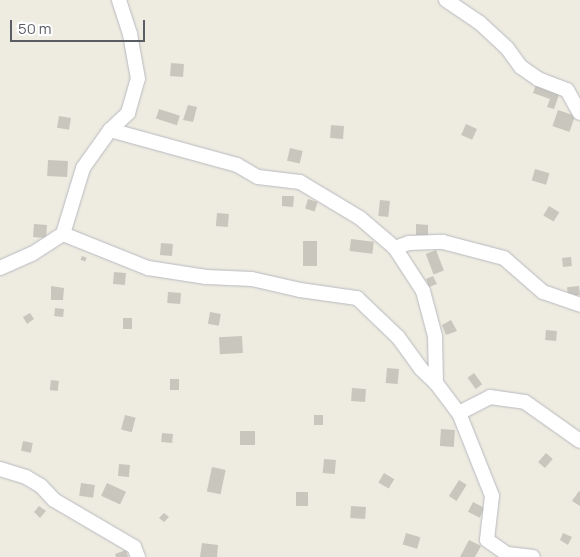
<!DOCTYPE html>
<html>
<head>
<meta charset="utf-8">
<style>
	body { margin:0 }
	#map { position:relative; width:580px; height:557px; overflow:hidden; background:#eeebe1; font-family:Manrope,sans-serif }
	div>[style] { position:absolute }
	.building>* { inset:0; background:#c9c6be; transform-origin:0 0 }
	.roads { filter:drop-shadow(0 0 1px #b7babf) drop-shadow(0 0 1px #b7babf) }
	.minor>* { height:14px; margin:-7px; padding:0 7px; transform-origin:7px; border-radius:7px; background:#fff }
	span { translate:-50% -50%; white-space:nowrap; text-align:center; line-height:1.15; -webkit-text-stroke:4px #fff; paint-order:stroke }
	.scale { position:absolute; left:10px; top:20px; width:135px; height:22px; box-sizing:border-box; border:2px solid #5a5e64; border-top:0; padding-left:6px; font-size:15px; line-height:18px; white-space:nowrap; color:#5a5e64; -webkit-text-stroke:4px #fff; paint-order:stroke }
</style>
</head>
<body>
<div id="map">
	<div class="building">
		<div style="left:171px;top:63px;width:13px;height:13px;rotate:4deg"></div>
		<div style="clip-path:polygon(536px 84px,560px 92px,554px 109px,547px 107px,550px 99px,533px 93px)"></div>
		<div style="clip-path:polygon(188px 105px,197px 107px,193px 122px,183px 120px)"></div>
		<div style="left:159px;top:109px;width:22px;height:10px;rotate:18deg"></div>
		<div style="left:558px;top:110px;width:18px;height:17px;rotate:19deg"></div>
		<div style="left:59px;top:116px;width:12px;height:12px;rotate:9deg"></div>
		<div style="left:466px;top:124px;width:12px;height:12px;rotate:24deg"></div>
		<div style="left:331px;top:125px;width:13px;height:13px;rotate:4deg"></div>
		<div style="left:290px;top:148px;width:13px;height:13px;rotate:13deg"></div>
		<div style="left:48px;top:160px;width:20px;height:16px;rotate:3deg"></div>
		<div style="left:535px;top:169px;width:15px;height:12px;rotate:16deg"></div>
		<div style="clip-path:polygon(282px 196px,294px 196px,293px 207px,282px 206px)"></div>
		<div style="left:308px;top:199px;width:10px;height:10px;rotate:17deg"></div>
		<div style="left:380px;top:200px;width:10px;height:16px;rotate:6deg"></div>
		<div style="left:549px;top:206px;width:12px;height:11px;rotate:31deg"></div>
		<div style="left:217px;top:213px;width:12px;height:13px;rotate:5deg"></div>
		<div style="left:34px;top:224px;width:13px;height:13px;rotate:4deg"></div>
		<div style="clip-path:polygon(416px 224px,428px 225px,428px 236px,416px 235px)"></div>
		<div style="left:351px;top:239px;width:23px;height:12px;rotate:7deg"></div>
		<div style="left:303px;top:241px;width:14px;height:25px"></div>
		<div style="left:161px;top:243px;width:12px;height:12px;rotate:5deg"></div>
		<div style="left:436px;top:250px;width:22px;height:11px;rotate:69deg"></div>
		<div style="left:82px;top:256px;width:5px;height:4px;rotate:22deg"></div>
		<div style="left:571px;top:257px;width:9px;height:9px;rotate:84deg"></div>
		<div style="left:114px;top:272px;width:12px;height:12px;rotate:5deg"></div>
		<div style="clip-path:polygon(433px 276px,437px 284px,429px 287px,426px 279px)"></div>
		<div style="clip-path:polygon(51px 286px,64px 288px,63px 300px,51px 300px)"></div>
		<div style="left:579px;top:286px;width:9px;height:12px;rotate:84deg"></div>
		<div style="left:168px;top:292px;width:13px;height:11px;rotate:4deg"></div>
		<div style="left:55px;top:308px;width:9px;height:8px;rotate:6deg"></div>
		<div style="left:210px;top:312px;width:11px;height:12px;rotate:10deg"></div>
		<div style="clip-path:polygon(30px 313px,34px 319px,27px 324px,23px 317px)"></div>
		<div style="left:123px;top:318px;width:9px;height:11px"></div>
		<div style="clip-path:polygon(451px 320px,457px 331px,446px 335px,442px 325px)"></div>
		<div style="left:546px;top:330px;width:11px;height:10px;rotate:5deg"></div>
		<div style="left:242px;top:336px;width:17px;height:23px;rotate:87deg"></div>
		<div style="left:387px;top:368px;width:12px;height:15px;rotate:5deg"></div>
		<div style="left:474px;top:373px;width:14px;height:8px;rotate:54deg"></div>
		<div style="left:170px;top:379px;width:9px;height:11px"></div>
		<div style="left:51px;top:380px;width:8px;height:10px;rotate:7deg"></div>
		<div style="left:352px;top:388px;width:14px;height:13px;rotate:4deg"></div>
		<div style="left:125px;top:415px;width:11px;height:15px;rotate:15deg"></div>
		<div style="left:314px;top:415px;width:9px;height:10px"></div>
		<div style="left:441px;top:429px;width:14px;height:17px;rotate:4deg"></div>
		<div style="left:240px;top:431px;width:15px;height:14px"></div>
		<div style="left:162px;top:433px;width:11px;height:9px;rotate:5deg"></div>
		<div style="left:23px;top:441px;width:10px;height:10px;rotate:11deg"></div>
		<div style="left:546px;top:453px;width:9px;height:12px;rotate:41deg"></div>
		<div style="left:324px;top:459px;width:12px;height:14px;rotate:5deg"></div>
		<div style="left:119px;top:464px;width:11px;height:12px;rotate:5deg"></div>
		<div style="left:212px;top:467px;width:14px;height:25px;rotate:12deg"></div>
		<div style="left:384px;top:473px;width:12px;height:11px;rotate:31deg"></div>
		<div style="left:459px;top:480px;width:9px;height:19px;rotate:32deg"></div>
		<div style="left:81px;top:483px;width:14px;height:13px;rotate:8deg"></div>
		<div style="left:107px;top:483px;width:21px;height:14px;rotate:25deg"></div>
		<div style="clip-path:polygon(579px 491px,580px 492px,580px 506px,572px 501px)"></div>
		<div style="left:296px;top:492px;width:12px;height:14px"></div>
		<div style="left:473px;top:502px;width:13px;height:11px;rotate:27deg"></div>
		<div style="clip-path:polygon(39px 506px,46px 511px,40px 518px,34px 512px)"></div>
		<div style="left:351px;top:506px;width:15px;height:12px;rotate:4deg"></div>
		<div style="clip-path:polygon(164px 513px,169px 517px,164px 522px,159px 518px)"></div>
		<div style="left:406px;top:533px;width:15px;height:12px;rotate:16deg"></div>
		<div style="clip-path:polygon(563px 533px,572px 537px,568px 545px,560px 540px)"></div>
		<div style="clip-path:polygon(469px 540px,481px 546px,475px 557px,460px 557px)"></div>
		<div style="clip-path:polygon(202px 543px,218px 545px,217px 557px,200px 557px)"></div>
		<div style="clip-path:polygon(126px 550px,128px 557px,116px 557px,115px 554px)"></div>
	</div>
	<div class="roads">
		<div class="minor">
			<div style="left:446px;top:0;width:41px;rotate:34.1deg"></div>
			<div style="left:480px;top:23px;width:37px;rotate:43deg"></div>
			<div style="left:507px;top:48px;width:24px;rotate:54deg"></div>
			<div style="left:521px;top:67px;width:21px;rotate:35deg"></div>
			<div style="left:538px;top:79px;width:31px;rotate:21deg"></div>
			<div style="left:567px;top:90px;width:26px;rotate:61deg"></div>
			<div style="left:110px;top:130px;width:132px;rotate:15.4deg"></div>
			<div style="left:237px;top:165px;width:24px;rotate:30deg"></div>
			<div style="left:258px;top:177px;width:42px;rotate:6.8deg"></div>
			<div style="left:300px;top:182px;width:70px;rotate:31deg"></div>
			<div style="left:360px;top:218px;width:46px;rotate:40.6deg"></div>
			<div style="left:395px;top:248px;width:51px;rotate:56.9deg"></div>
			<div style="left:423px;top:291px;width:47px;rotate:75.1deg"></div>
			<div style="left:435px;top:336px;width:47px;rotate:88.8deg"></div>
			<div style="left:63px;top:234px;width:92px;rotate:21.8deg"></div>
			<div style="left:148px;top:268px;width:59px;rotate:8.8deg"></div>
			<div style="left:206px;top:277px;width:46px;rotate:2.5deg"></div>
			<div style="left:252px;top:279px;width:49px;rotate:12.9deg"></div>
			<div style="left:300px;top:290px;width:58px;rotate:8deg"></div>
			<div style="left:357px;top:298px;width:57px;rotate:43.6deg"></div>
			<div style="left:398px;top:337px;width:39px;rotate:54deg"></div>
			<div style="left:421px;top:369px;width:21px;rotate:43deg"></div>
			<div style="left:436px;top:383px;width:38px;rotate:53deg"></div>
			<div style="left:459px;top:413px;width:89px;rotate:68.3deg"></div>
			<div style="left:492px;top:496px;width:44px;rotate:96.5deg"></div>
			<div style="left:487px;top:540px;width:29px;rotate:35deg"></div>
			<div style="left:395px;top:248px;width:15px;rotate:-20deg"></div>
			<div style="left:409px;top:243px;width:34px;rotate:-2deg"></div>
			<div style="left:443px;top:242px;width:63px;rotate:14.7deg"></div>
			<div style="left:504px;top:258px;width:52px;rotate:41.1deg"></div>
			<div style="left:543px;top:292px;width:39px;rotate:19deg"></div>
			<div style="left:0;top:268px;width:35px;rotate:-24deg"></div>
			<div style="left:32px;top:254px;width:37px;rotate:-33deg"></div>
			<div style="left:63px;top:234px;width:69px;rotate:-73.1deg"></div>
			<div style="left:83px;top:168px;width:47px;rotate:-54.6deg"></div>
			<div style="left:110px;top:130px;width:25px;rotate:-43deg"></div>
			<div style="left:128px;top:113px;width:35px;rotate:-74deg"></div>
			<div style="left:138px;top:79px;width:46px;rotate:-100.1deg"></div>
			<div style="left:130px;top:34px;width:36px;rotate:-108deg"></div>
			<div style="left:459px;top:413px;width:35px;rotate:-27deg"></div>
			<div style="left:490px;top:397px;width:35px;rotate:8deg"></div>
			<div style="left:525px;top:402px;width:67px;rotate:35.3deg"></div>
			<div style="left:0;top:469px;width:27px;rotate:17deg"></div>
			<div style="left:26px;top:477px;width:17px;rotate:31deg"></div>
			<div style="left:41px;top:486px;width:19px;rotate:47deg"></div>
			<div style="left:54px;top:500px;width:93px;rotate:30.4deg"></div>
			<div style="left:134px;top:547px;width:11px;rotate:68deg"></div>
			<div style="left:508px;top:554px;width:25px;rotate:7deg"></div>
		</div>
	</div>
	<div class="scale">50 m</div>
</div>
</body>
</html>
